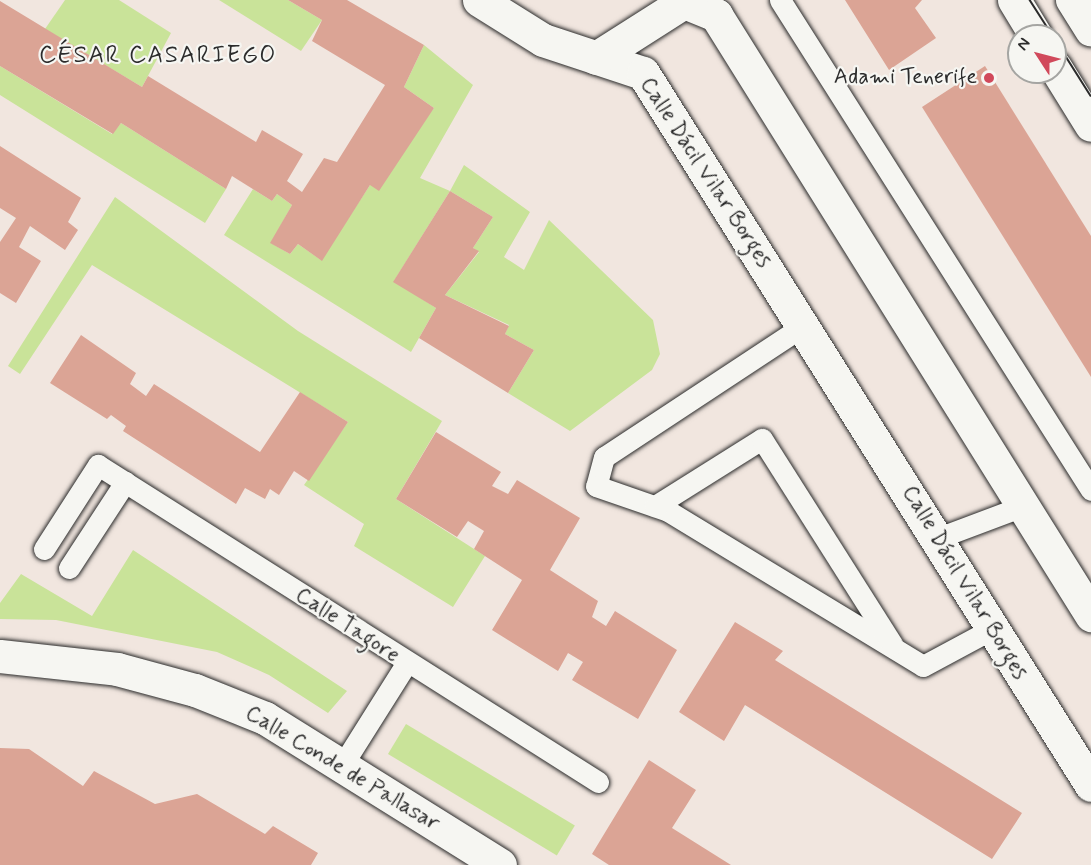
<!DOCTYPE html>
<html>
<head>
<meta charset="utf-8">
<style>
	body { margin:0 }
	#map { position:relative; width:1091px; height:865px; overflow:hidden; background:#f1e6df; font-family:Mynerve,sans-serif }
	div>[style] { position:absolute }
	.green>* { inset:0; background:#c9e399; transform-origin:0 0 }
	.building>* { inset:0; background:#dba495 }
	.roads { filter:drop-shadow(0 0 2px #2b2b2b) drop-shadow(0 0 2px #2b2b2b) }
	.service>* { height:21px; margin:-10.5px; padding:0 10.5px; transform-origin:10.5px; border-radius:10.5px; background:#f6f6f2 }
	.pedestrian>* { height:32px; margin:-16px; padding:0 16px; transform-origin:16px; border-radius:16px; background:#f6f6f2 }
	.minor>* { height:33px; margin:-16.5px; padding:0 16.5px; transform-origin:16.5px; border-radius:16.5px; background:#f6f6f2 }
	.secondary>* { height:33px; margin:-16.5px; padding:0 16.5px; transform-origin:16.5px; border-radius:16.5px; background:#f6f6f2 }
	.tram>* { height:1.5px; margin:-0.75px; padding:0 0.75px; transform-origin:0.75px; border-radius:0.75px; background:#2b2b2b }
	.dots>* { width:16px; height:16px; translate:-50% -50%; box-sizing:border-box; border:3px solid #f6f6f2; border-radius:50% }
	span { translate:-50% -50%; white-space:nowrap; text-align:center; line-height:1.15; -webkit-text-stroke:4.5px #f6f6f2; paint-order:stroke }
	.poi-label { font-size:22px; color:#2b2b2b }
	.right { translate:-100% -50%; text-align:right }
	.street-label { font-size:22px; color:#2b2b2b }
	.neighbourhood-label { font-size:24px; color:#2b2b2b; letter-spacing:1.5px }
	.north { position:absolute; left:1007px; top:24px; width:60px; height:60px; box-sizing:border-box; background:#f6f6f2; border:2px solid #a5a5a2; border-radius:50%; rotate:306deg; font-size:16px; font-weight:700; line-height:24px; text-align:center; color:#2b2b2b }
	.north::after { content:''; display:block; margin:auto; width:21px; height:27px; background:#d1495b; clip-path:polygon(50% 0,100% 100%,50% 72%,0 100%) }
</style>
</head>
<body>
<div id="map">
	<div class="green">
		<div style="clip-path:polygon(65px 0,119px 0,171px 33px,142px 87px,45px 29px)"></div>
		<div style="clip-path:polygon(219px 0,288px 0,322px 20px,301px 51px)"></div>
		<div style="clip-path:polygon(424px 45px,473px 85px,420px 178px,450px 191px,464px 165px,530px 212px,504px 257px,524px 270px,549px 220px,653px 320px,660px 354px,652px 370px,570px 431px,508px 393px,534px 350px,505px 334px,509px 325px,445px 295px,479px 252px,473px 248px,493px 217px,450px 191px,394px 281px,436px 308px,411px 352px,224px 235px,253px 189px,272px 201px,277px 194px,292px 205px,271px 243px,290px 254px,298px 244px,321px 260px,370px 185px,434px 108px,404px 87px)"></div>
		<div style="clip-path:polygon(0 66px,112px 134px,121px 123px,226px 189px,205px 223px,0 95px)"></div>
		<div style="clip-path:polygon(115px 197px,298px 331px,442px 421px,396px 499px,485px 556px,453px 607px,354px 546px,364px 524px,304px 485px,348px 422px,92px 265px,20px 374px,8px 366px)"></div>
		<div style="clip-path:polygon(133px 550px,347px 691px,328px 713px,269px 675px,217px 652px,56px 620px,0 619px,0 603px,21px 574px,92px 616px)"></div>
		<div style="left:406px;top:724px;width:197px;height:35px;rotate:31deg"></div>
	</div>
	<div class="building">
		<div style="clip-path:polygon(288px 0,347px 0,424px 45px,404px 87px,434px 108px,379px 191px,370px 185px,322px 261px,298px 244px,290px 254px,270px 243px,292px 205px,277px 194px,272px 201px,232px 176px,226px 189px,121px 123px,113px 134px,0 66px,0 1px,142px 87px,148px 76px,256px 142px,262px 130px,303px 154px,287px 181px,302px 192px,324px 158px,337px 162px,385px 85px,312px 41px,322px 20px)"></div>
		<div style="clip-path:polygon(845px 0,922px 0,915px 8px,936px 38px,889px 70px)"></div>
		<div style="clip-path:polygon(985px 66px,1091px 236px,1091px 377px,922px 107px)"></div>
		<div style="clip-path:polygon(0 146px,81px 198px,68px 222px,78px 230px,65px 250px,30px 226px,19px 247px,41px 261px,16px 303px,0 293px,0 242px,16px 218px,0 208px)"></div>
		<div style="clip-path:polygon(450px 191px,493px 217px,473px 248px,479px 251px,445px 295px,509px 326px,505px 334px,534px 350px,508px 393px,419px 338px,436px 308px,393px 282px)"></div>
		<div style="clip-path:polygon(81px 335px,136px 373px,130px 384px,146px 396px,154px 384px,260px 452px,300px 392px,348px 422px,309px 481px,294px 471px,279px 495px,270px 489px,265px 499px,245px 488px,236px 504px,123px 431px,126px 426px,111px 415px,107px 419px,50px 383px)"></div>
		<div style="clip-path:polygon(436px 432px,501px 472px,492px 486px,508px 494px,517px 480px,580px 518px,550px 570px,598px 601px,592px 617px,606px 626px,615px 611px,677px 650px,638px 719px,572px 680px,583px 662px,568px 653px,558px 671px,492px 630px,522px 580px,474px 549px,484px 531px,468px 521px,457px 537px,396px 499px)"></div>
		<div style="clip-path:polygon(735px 622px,783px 651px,775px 660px,1022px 813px,992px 859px,745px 705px,724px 741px,679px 712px)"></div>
		<div style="clip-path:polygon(0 748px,29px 749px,83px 786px,94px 771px,155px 804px,197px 794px,265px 834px,273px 826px,318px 853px,311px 865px,0 865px)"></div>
		<div style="clip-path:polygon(649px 760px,696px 790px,672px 828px,731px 865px,609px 865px,592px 854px)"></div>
	</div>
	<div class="roads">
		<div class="service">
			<div style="left:780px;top:0;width:580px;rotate:57.6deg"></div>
			<div style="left:803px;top:326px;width:238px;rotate:146.6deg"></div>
			<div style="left:604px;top:457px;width:30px;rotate:105deg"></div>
			<div style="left:596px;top:486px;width:76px;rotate:19.1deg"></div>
			<div style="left:668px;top:511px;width:298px;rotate:31.3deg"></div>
			<div style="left:923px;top:666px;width:76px;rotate:-28.2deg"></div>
			<div style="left:655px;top:506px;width:126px;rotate:-32.1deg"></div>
			<div style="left:762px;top:439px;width:243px;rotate:57.6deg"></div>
			<div style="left:938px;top:538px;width:91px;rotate:-20.6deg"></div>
			<div style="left:44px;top:549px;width:100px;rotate:-57.3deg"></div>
			<div style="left:98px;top:465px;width:592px;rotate:32.37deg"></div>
			<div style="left:69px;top:568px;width:103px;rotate:-56.9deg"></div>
			<div style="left:343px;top:764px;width:118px;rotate:-57.8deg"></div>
		</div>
		<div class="pedestrian">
			<div style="left:1072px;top:0;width:36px;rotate:58deg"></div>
		</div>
		<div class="minor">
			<div style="left:479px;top:0;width:75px;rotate:32deg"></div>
			<div style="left:543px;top:40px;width:105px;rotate:18.3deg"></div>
			<div style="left:643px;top:73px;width:841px;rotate:57.82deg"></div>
			<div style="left:596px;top:58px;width:104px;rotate:-32.5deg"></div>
			<div style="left:684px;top:2px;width:35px;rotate:22deg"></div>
			<div style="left:716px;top:15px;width:708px;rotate:57.99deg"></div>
			<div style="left:0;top:656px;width:118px;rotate:6.3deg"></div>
			<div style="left:117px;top:669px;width:81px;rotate:15.1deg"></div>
			<div style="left:195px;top:690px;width:75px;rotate:21.8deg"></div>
			<div style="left:265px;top:718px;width:277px;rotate:32deg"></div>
		</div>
		<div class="secondary">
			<div style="left:1014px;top:0;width:42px;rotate:58.6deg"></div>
			<div style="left:1055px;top:67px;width:68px;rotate:58.2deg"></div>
		</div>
	</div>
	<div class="tram">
		<div style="left:1030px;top:0;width:43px;rotate:57.4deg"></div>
		<div style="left:1055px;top:39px;width:67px;rotate:57.7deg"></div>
	</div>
	<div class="dots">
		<div style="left:989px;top:78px;background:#d1495b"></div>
	</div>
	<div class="poi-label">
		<span class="right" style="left:977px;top:78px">Adami Tenerife</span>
	</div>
	<div class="street-label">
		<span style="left:705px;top:173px;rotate:57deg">Calle Dácil Vilar Borges</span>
		<span style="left:964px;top:583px;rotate:59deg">Calle Dácil Vilar Borges</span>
		<span style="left:347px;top:626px;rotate:33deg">Calle Tagore</span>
		<span style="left:342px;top:769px;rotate:31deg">Calle Conde de Pallasar</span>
	</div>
	<div class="neighbourhood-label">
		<span style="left:158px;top:56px">CÉSAR CASARIEGO</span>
	</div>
	<div class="north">N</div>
</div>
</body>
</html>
